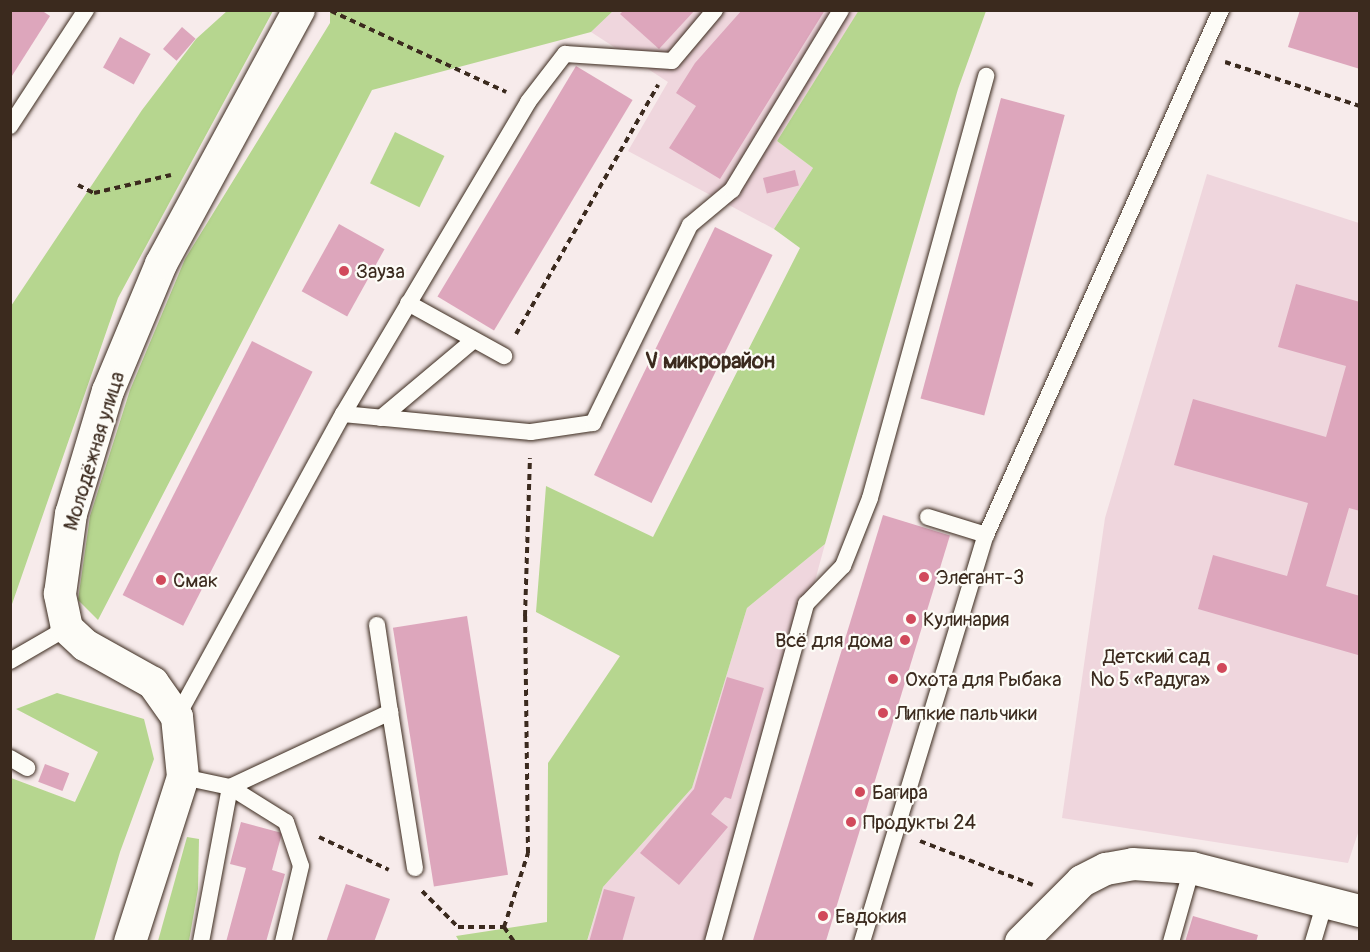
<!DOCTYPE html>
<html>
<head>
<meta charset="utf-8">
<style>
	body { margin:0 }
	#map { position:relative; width:1370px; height:952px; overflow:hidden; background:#f7ebeb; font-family:Pangolin,sans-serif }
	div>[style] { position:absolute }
	.built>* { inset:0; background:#efd6dd }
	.green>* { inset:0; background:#b6d68f; transform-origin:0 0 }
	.building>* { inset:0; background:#dda6bc; transform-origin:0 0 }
	.path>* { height:4px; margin-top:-2px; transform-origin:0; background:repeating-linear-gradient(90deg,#3b2a1e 0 6px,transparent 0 10.5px) }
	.roads { filter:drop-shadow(0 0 2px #3b2a1e) drop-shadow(0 0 2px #3b2a1e) }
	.lane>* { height:16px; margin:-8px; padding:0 8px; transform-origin:8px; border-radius:8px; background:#fdfcf7 }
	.street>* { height:32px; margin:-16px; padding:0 16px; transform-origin:16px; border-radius:16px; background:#fdfcf7 }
	.dots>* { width:16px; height:16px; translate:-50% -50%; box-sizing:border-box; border:3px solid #fdfcf7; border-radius:50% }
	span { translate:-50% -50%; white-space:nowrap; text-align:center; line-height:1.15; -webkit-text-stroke:4.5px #fdfcf7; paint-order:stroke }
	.poi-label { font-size:20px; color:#3b2a1e }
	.left { translate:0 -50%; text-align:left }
	.right { translate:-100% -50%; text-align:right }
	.street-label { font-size:20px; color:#3b2a1e }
	.quarter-label { font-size:22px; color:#3b2a1e; font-weight:700 }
	.frame { position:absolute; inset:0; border:12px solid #3b2a1e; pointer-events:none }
</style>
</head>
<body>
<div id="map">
	<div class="built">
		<div style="clip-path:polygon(613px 11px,859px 11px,777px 141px,813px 168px,774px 229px,628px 151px,668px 82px,591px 32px)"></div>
		<div style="clip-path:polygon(1207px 174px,1359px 223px,1360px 827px,1348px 863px,1062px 818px,1105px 518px)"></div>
		<div style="clip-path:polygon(825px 544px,717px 941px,587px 942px,603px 887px,692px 788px,747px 608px)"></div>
	</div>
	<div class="green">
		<div style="clip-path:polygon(859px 10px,986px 11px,958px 89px,825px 544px,747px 608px,692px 788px,603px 887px,587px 941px,459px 941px,456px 936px,547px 922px,548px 763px,620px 656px,536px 612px,546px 486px,653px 537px,800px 248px,774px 229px,813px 168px,777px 141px)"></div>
		<div style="clip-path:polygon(227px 11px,273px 11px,118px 298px,11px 607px,11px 306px,142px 110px,196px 39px)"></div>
		<div style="clip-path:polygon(330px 11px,613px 11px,591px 32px,372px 90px,98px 620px,78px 600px,90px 516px,130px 390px,185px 259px,330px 23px)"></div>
		<div style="left:395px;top:132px;width:55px;height:57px;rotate:26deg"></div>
		<div style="clip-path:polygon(57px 693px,144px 719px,154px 759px,120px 852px,94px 941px,11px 941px,11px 778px,75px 802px,98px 752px,16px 709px)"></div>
		<div style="clip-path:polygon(187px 837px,199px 839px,198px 889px,189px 941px,158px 941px)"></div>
	</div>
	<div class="building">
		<div style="clip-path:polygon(10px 10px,41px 10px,50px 16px,10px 79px)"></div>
		<div style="clip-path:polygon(624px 10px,695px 10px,659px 49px,620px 14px)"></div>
		<div style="clip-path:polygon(742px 10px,825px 10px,720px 179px,669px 148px,696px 106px,676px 93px,695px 63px)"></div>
		<div style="clip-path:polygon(1300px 10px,1360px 10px,1360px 69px,1288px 47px)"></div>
		<div style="left:182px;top:27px;width:18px;height:29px;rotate:41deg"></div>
		<div style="left:120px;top:37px;width:35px;height:35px;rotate:29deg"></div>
		<div style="left:576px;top:66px;width:66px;height:269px;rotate:31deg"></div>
		<div style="left:1001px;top:98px;width:66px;height:311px;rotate:15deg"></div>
		<div style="left:795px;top:170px;width:16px;height:33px;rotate:76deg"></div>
		<div style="left:339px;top:224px;width:52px;height:77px;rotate:29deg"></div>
		<div style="left:715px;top:227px;width:64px;height:276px;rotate:26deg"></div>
		<div style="clip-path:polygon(1296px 284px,1360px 302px,1360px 511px,1349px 508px,1326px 586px,1360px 596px,1358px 655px,1198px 609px,1213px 555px,1287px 576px,1308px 503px,1174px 465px,1193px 399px,1326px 437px,1346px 366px,1278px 347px)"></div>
		<div style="left:252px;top:341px;width:68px;height:285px;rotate:27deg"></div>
		<div style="left:883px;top:515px;width:70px;height:445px;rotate:17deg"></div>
		<div style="left:467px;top:616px;width:262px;height:75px;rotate:81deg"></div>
		<div style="clip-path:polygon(727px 677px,764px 688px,731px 799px,725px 797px,711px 814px,728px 827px,679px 885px,640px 853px,694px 789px)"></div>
		<div style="left:45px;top:764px;width:26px;height:19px;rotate:21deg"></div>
		<div style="clip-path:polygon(241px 822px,282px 833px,272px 870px,285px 874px,266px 942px,226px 942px,246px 868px,230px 864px)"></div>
		<div style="clip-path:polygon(346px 884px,390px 899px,374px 942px,326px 942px)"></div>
		<div style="clip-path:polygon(604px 889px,635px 897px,622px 942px,589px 942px)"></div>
		<div style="clip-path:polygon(1193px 916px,1258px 935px,1256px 942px,1185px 942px)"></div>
	</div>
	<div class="path">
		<div style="left:331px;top:11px;width:193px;rotate:24.8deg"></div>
		<div style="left:1225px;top:62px;width:142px;rotate:18.1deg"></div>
		<div style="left:78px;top:185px;width:18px;rotate:27deg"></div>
		<div style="left:94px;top:193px;width:79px;rotate:-13.2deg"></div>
		<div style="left:516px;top:334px;width:287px;rotate:-60.3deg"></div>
		<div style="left:319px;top:837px;width:77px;rotate:25.2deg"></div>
		<div style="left:920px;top:841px;width:121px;rotate:21.3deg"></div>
		<div style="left:422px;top:891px;width:51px;rotate:45deg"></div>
		<div style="left:458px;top:927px;width:46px"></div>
		<div style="left:504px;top:927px;width:78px;rotate:-72deg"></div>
		<div style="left:528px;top:853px;width:237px;rotate:-90.7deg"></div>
		<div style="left:525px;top:616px;width:158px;rotate:-88.2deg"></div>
		<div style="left:504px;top:927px;width:18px;rotate:56deg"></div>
	</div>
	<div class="roads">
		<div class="lane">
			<div style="left:10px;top:126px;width:139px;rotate:-56.8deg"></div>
			<div style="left:408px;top:303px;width:110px;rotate:28.9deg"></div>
			<div style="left:343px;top:414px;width:363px;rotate:-59.3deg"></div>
			<div style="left:528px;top:102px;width:61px;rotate:-52.4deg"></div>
			<div style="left:565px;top:54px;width:107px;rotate:3.7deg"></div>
			<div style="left:672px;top:61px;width:67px;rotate:-49.9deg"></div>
			<div style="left:381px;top:418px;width:121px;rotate:-40deg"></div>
			<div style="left:928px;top:517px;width:61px;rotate:17.2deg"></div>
			<div style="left:10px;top:661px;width:66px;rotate:-30.1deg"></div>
			<div style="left:390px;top:712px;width:158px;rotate:80.9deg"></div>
			<div style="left:177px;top:717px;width:345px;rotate:-61.3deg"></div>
			<div style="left:343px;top:414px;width:189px;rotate:5.5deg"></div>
			<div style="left:531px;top:432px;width:63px;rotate:-8.3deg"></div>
			<div style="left:593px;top:423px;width:220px;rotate:-63.9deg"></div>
			<div style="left:690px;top:225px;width:55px;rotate:-39.8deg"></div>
			<div style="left:732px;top:190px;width:210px;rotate:-58.8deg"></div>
			<div style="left:10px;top:758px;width:20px;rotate:30deg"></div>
			<div style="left:183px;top:777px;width:48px;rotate:12deg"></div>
			<div style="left:230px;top:787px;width:177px;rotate:-25.1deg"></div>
			<div style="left:390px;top:712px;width:88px;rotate:-98.5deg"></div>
			<div style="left:201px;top:942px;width:158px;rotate:-79.4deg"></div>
			<div style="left:230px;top:787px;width:66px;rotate:32deg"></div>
			<div style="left:286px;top:822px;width:46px;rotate:71.2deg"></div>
			<div style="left:301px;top:866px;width:78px;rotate:103.3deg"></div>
			<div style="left:713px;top:942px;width:351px;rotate:-74.6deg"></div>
			<div style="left:806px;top:604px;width:53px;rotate:-45.8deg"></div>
			<div style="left:843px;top:566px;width:73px;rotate:-68.3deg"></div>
			<div style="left:870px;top:498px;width:438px;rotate:-74.6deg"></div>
			<div style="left:862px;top:942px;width:425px;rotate:-73.1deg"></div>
			<div style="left:986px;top:535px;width:575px;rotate:-65.89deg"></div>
			<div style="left:1171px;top:942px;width:77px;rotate:-74.2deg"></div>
			<div style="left:1313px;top:942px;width:42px;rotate:-73.3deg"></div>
		</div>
		<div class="street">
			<div style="left:130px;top:942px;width:173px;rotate:-72.2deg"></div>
			<div style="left:183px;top:777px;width:60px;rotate:-95.7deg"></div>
			<div style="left:177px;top:717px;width:42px;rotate:-125.2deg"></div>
			<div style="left:153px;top:683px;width:78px;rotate:-150.8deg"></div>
			<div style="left:85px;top:645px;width:25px;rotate:-137deg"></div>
			<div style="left:67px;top:628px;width:35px;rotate:-102deg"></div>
			<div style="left:60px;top:594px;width:81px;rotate:-82.2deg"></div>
			<div style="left:71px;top:514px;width:128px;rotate:-73.3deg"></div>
			<div style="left:108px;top:391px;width:138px;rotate:-67.3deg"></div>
			<div style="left:161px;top:264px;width:289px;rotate:-61.5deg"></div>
			<div style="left:1021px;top:942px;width:86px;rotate:-45deg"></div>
			<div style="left:1082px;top:881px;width:27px;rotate:-27deg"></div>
			<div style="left:1106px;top:869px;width:27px;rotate:-10deg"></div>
			<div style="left:1133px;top:864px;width:59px;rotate:3.9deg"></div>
			<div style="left:1192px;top:868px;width:173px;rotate:14.4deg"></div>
		</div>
	</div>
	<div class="dots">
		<div style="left:344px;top:271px;background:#d1495b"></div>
		<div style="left:924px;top:577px;background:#d1495b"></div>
		<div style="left:161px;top:580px;background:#d1495b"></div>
		<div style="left:911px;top:619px;background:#d1495b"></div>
		<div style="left:905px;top:640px;background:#d1495b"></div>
		<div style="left:1222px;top:668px;background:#d1495b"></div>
		<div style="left:893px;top:679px;background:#d1495b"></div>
		<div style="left:883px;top:713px;background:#d1495b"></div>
		<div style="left:860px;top:792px;background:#d1495b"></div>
		<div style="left:851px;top:822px;background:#d1495b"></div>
		<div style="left:823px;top:916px;background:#d1495b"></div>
	</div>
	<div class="poi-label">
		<span class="left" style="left:356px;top:271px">Зауза</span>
		<span class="left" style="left:936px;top:577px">Элегант-3</span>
		<span class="left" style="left:173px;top:580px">Смак</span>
		<span class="left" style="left:923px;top:619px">Кулинария</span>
		<span class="right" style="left:893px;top:640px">Всё для дома</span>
		<span class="right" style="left:1210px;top:668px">Детский сад<br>№ 5 «Радуга»</span>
		<span class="left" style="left:905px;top:679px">Охота для Рыбака</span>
		<span class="left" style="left:895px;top:713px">Липкие пальчики</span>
		<span class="left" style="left:872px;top:792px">Багира</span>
		<span class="left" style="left:863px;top:822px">Продукты 24</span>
		<span class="left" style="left:835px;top:916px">Евдокия</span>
	</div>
	<div class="street-label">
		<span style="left:94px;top:451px;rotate:-73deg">Молодёжная улица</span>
	</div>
	<div class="quarter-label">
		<span style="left:710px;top:362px">V микрорайон</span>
	</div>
	<div class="frame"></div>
</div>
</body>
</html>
